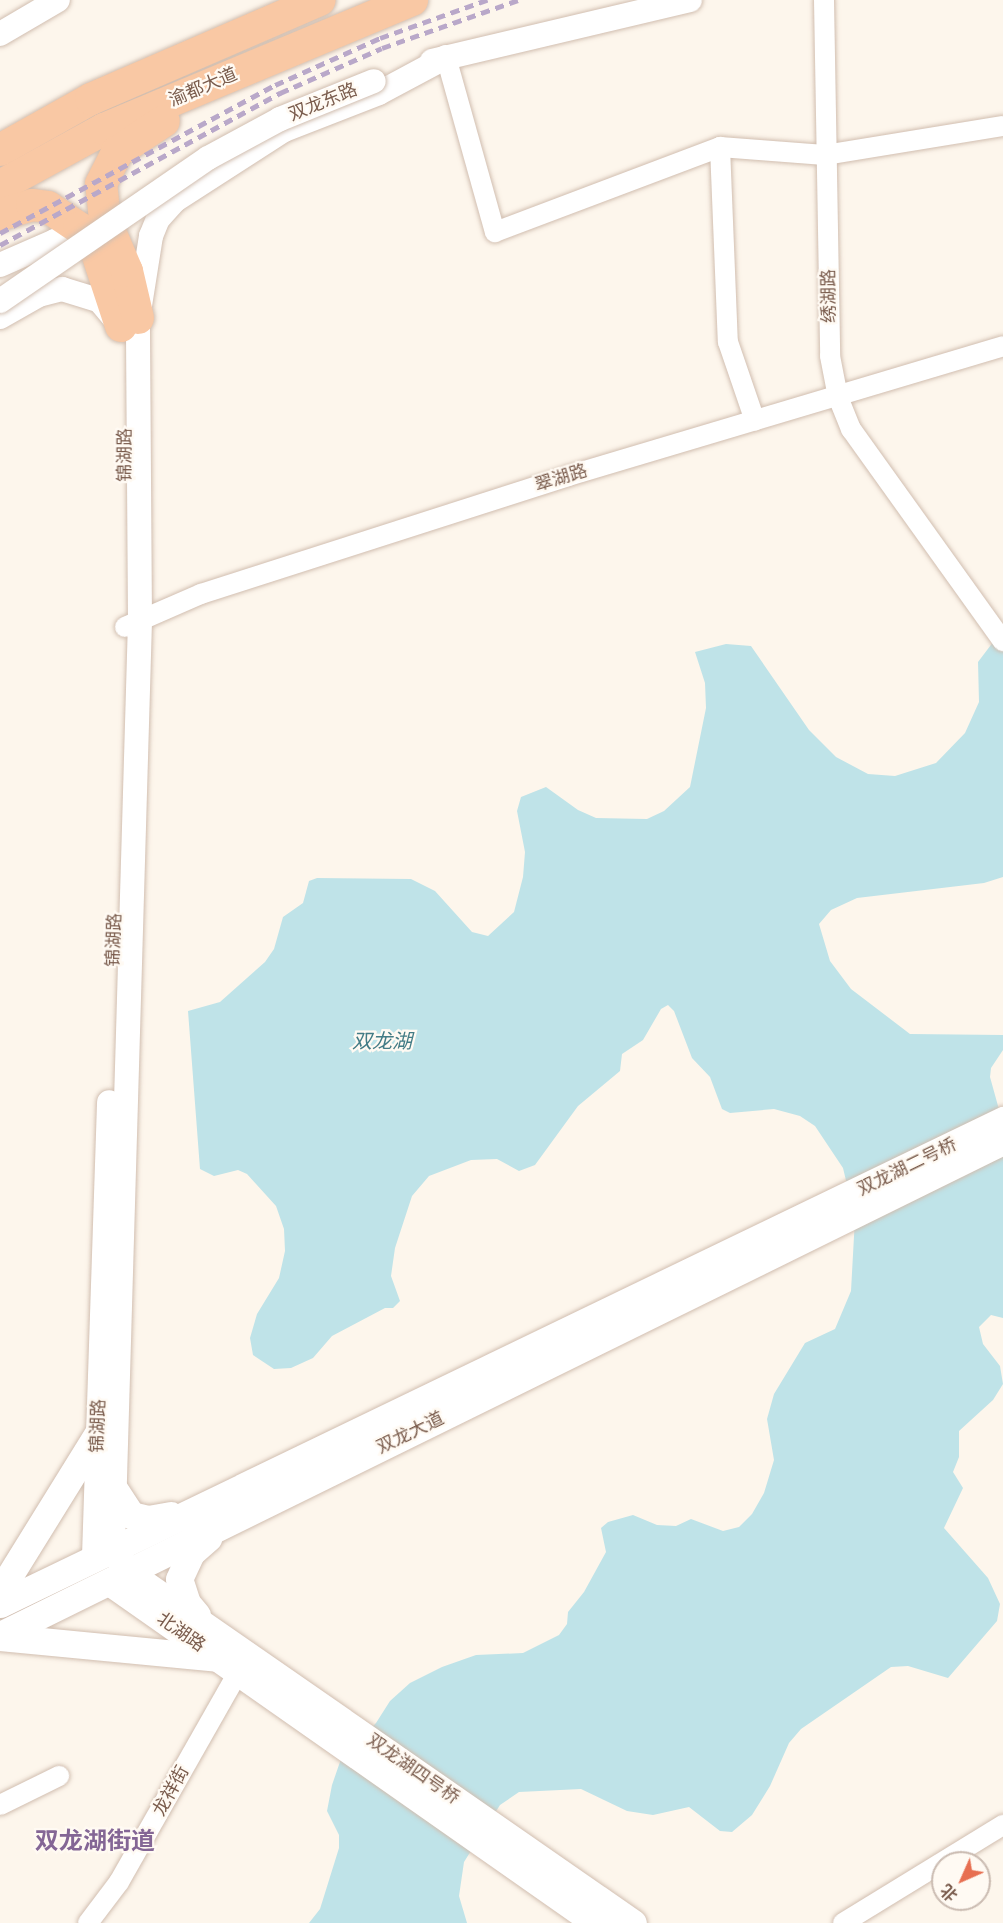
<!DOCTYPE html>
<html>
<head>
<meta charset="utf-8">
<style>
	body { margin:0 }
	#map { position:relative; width:1003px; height:1923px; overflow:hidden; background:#fdf6ec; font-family:"Fira Sans","Noto Sans SC",sans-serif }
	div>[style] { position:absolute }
	.water>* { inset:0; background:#bfe3e8 }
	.roads { filter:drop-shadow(0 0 2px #d1beb0) drop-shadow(0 0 2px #d1beb0) }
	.minor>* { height:20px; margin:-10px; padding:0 10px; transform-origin:10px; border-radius:10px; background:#fff }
	.tertiary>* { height:24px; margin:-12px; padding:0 12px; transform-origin:12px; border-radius:12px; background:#fff }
	.secondary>* { height:27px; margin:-13.5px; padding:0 13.5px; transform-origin:13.5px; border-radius:13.5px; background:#fff }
	.trunk>* { height:32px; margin:-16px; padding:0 16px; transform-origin:16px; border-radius:16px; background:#f9c8a4 }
	.rail>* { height:4.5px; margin-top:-2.25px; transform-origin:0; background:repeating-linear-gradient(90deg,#b9a8c9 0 9px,transparent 0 15px) }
	.bridges { filter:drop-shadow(0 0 2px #d1beb0) drop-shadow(0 0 2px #d1beb0) }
	.tertiary-bridge>* { height:24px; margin:-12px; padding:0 12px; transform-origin:12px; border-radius:12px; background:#fff }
	span { translate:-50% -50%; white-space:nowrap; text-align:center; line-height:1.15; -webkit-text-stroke:4.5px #fffaf3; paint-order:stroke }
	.street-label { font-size:18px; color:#7a5c4d }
	.water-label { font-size:20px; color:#437c86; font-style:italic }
	.district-label { font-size:24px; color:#846695; font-weight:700 }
	.north { position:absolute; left:931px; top:1851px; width:60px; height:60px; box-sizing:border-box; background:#fffaf3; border:2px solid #cabbb1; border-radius:50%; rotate:225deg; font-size:16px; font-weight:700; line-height:24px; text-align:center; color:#7a5c4d }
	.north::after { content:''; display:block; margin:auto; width:21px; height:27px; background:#e76f51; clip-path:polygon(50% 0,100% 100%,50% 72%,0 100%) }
</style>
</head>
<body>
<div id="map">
	<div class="water">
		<div style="clip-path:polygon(1003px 629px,1003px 877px,984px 883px,857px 898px,831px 910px,819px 924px,830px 961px,851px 989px,910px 1034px,1003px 1035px,1003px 1050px,991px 1068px,990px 1077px,1003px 1124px,1003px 1318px,991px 1315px,979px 1327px,983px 1344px,1000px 1366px,1003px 1384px,993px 1400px,959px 1431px,959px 1457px,953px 1472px,963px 1488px,944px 1528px,988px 1578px,1000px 1604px,997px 1621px,948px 1678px,908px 1666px,891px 1667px,801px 1729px,789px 1743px,770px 1786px,752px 1815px,732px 1832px,720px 1831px,689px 1807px,653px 1815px,627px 1811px,581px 1789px,519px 1792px,500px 1805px,464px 1862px,459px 1896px,467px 1923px,309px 1923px,320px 1909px,339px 1848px,339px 1835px,327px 1811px,332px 1785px,341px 1759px,376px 1723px,390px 1701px,410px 1683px,442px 1667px,476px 1655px,523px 1653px,559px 1635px,567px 1624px,568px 1612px,584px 1592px,606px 1552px,601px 1528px,608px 1522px,633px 1515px,657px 1525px,676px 1526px,691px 1519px,723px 1531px,739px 1527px,752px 1514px,764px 1493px,774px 1460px,767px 1419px,774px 1394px,805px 1343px,835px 1329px,851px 1291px,855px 1218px,843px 1168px,815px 1126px,800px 1116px,774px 1109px,730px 1113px,722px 1109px,710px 1077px,692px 1058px,674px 1011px,668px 1005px,661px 1009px,643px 1040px,622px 1054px,620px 1071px,578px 1106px,535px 1165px,519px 1171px,497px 1159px,471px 1160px,429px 1176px,412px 1196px,395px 1248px,391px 1276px,400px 1301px,393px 1308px,385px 1308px,332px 1336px,313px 1358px,291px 1368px,274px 1369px,253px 1355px,250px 1338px,257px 1314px,279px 1278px,285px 1251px,284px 1229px,276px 1206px,247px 1174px,238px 1170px,214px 1176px,200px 1169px,188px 1011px,220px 1002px,265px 962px,274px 949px,283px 917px,303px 903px,309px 881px,317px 878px,411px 879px,435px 891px,472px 932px,488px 936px,514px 912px,523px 877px,525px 852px,517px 811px,521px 797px,546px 787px,578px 810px,596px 818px,647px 819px,664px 811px,690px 787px,706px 708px,705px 683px,695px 652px,726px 644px,751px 646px,809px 730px,836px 757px,868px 774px,895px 776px,936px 763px,965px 733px,979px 702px,978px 662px)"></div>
	</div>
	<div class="roads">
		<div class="minor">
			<div style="left:824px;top:0;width:356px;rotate:89deg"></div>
			<div style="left:830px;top:356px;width:42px;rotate:79deg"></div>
			<div style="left:838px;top:397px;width:35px;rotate:68deg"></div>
			<div style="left:851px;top:429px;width:261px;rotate:54.4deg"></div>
			<div style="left:446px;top:57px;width:182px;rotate:74.4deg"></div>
			<div style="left:495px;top:232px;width:241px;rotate:-20.7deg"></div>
			<div style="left:720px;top:147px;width:105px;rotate:4.4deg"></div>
			<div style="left:825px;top:155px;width:180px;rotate:-9.3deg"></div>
			<div style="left:720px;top:147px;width:195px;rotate:87.7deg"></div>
			<div style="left:728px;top:342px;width:83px;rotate:71.1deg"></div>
			<div style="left:125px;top:627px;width:83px;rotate:-23.5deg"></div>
			<div style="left:201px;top:594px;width:386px;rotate:-17.8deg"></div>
			<div style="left:568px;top:476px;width:454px;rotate:-16.6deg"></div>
			<div style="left:0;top:1805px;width:66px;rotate:-26.2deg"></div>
			<div style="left:88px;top:1923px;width:51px;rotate:-52.9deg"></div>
			<div style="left:119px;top:1882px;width:253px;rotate:-60.4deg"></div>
			<div style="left:843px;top:1923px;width:188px;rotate:-31.5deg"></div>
		</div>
		<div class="tertiary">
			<div style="left:0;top:34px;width:67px;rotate:-30.4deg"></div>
			<div style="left:432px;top:61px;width:265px;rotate:-13.3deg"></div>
			<div style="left:0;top:265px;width:60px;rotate:-23.6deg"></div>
			<div style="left:55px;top:241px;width:20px;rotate:-3deg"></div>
			<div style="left:75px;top:240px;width:24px;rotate:24deg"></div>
			<div style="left:0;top:317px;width:45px;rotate:-29.4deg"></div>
			<div style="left:39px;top:295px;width:24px;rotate:-15deg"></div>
			<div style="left:62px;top:289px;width:39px;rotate:17deg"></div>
			<div style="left:99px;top:300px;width:26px;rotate:50deg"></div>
			<div style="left:113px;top:1547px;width:926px;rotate:-88.33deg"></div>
			<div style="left:140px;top:621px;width:303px;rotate:-90.4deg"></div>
			<div style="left:138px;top:318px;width:83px;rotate:-81deg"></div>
			<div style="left:151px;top:236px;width:18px;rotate:-68deg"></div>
			<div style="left:158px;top:219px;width:24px;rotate:-48deg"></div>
			<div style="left:174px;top:201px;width:131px;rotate:-32.8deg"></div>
			<div style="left:284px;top:130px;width:102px;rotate:-21.3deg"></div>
			<div style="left:379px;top:93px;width:76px;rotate:-28.2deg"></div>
			<div style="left:94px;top:1556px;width:454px;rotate:-88.1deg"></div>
		</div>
		<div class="secondary">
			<div style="left:115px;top:1490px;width:30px;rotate:57deg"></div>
			<div style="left:131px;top:1515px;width:17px;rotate:13deg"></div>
			<div style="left:148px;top:1519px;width:23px;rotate:-10deg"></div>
			<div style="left:119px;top:1558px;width:15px;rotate:62deg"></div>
			<div style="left:126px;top:1571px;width:617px;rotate:34.77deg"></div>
			<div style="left:115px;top:1586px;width:587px;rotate:35.02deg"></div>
			<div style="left:0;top:1591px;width:186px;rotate:-58.2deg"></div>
			<div style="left:0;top:1604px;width:1114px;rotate:-25.76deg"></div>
			<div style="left:197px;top:1615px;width:16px;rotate:-130deg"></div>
			<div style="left:187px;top:1603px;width:25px;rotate:-108deg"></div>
			<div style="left:179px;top:1579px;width:29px;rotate:-65deg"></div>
			<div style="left:191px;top:1553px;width:23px;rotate:-41deg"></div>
			<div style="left:0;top:1635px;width:1118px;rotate:-26.22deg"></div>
			<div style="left:0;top:1637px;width:218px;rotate:5.5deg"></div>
		</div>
		<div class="trunk">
			<div style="left:0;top:150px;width:104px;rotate:-29.3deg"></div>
			<div style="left:91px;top:99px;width:249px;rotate:-23.4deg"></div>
			<div style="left:0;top:186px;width:119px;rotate:-28.7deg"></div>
			<div style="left:104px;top:129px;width:334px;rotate:-22.7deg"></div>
			<div style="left:0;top:215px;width:34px;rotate:-17deg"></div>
			<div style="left:32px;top:205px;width:16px;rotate:7deg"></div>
			<div style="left:48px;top:207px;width:37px;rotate:34deg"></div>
			<div style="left:79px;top:228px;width:28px;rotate:52deg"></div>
			<div style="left:96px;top:250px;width:80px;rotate:71.8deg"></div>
			<div style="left:138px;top:318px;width:48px;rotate:-103.2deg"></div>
			<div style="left:127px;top:271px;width:56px;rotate:-113.3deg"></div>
			<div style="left:105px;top:220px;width:36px;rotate:-96deg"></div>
			<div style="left:101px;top:184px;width:36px;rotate:-63deg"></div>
			<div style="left:117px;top:152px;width:56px;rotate:-33.4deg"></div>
		</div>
	</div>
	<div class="rail">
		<div style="left:0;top:233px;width:312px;rotate:-28.3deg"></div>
		<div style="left:275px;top:85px;width:115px;rotate:-24.1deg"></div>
		<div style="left:380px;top:38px;width:114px;rotate:-19.6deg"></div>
		<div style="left:0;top:245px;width:319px;rotate:-28.5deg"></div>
		<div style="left:280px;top:93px;width:111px;rotate:-23.8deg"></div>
		<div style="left:382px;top:48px;width:144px;rotate:-19.4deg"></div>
	</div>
	<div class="bridges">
		<div class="tertiary-bridge">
			<div style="left:0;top:301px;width:252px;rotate:-34.5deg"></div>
			<div style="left:208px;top:158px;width:82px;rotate:-28.4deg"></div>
			<div style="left:280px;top:119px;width:101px;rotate:-22deg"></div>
		</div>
	</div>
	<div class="street-label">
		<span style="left:203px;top:87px;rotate:-23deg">渝都大道</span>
		<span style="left:323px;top:102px;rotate:-22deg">双龙东路</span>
		<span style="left:829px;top:296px;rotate:-91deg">绣湖路</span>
		<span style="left:125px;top:455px;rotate:-90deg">锦湖路</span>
		<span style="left:561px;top:478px;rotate:-17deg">翠湖路</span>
		<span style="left:114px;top:940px;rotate:-88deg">锦湖路</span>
		<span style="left:907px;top:1167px;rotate:-26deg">双龙湖二号桥</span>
		<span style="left:98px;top:1426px;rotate:-88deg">锦湖路</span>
		<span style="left:410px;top:1433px;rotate:-26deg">双龙大道</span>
		<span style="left:181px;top:1632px;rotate:35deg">北湖路</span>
		<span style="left:413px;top:1769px;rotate:35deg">双龙湖四号桥</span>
		<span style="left:171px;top:1791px;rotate:-61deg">龙祥街</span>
	</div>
	<div class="water-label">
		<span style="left:382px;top:1041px">双龙湖</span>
	</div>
	<div class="district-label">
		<span style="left:95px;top:1842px">双龙湖街道</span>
	</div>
	<div class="north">北</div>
</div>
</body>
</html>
